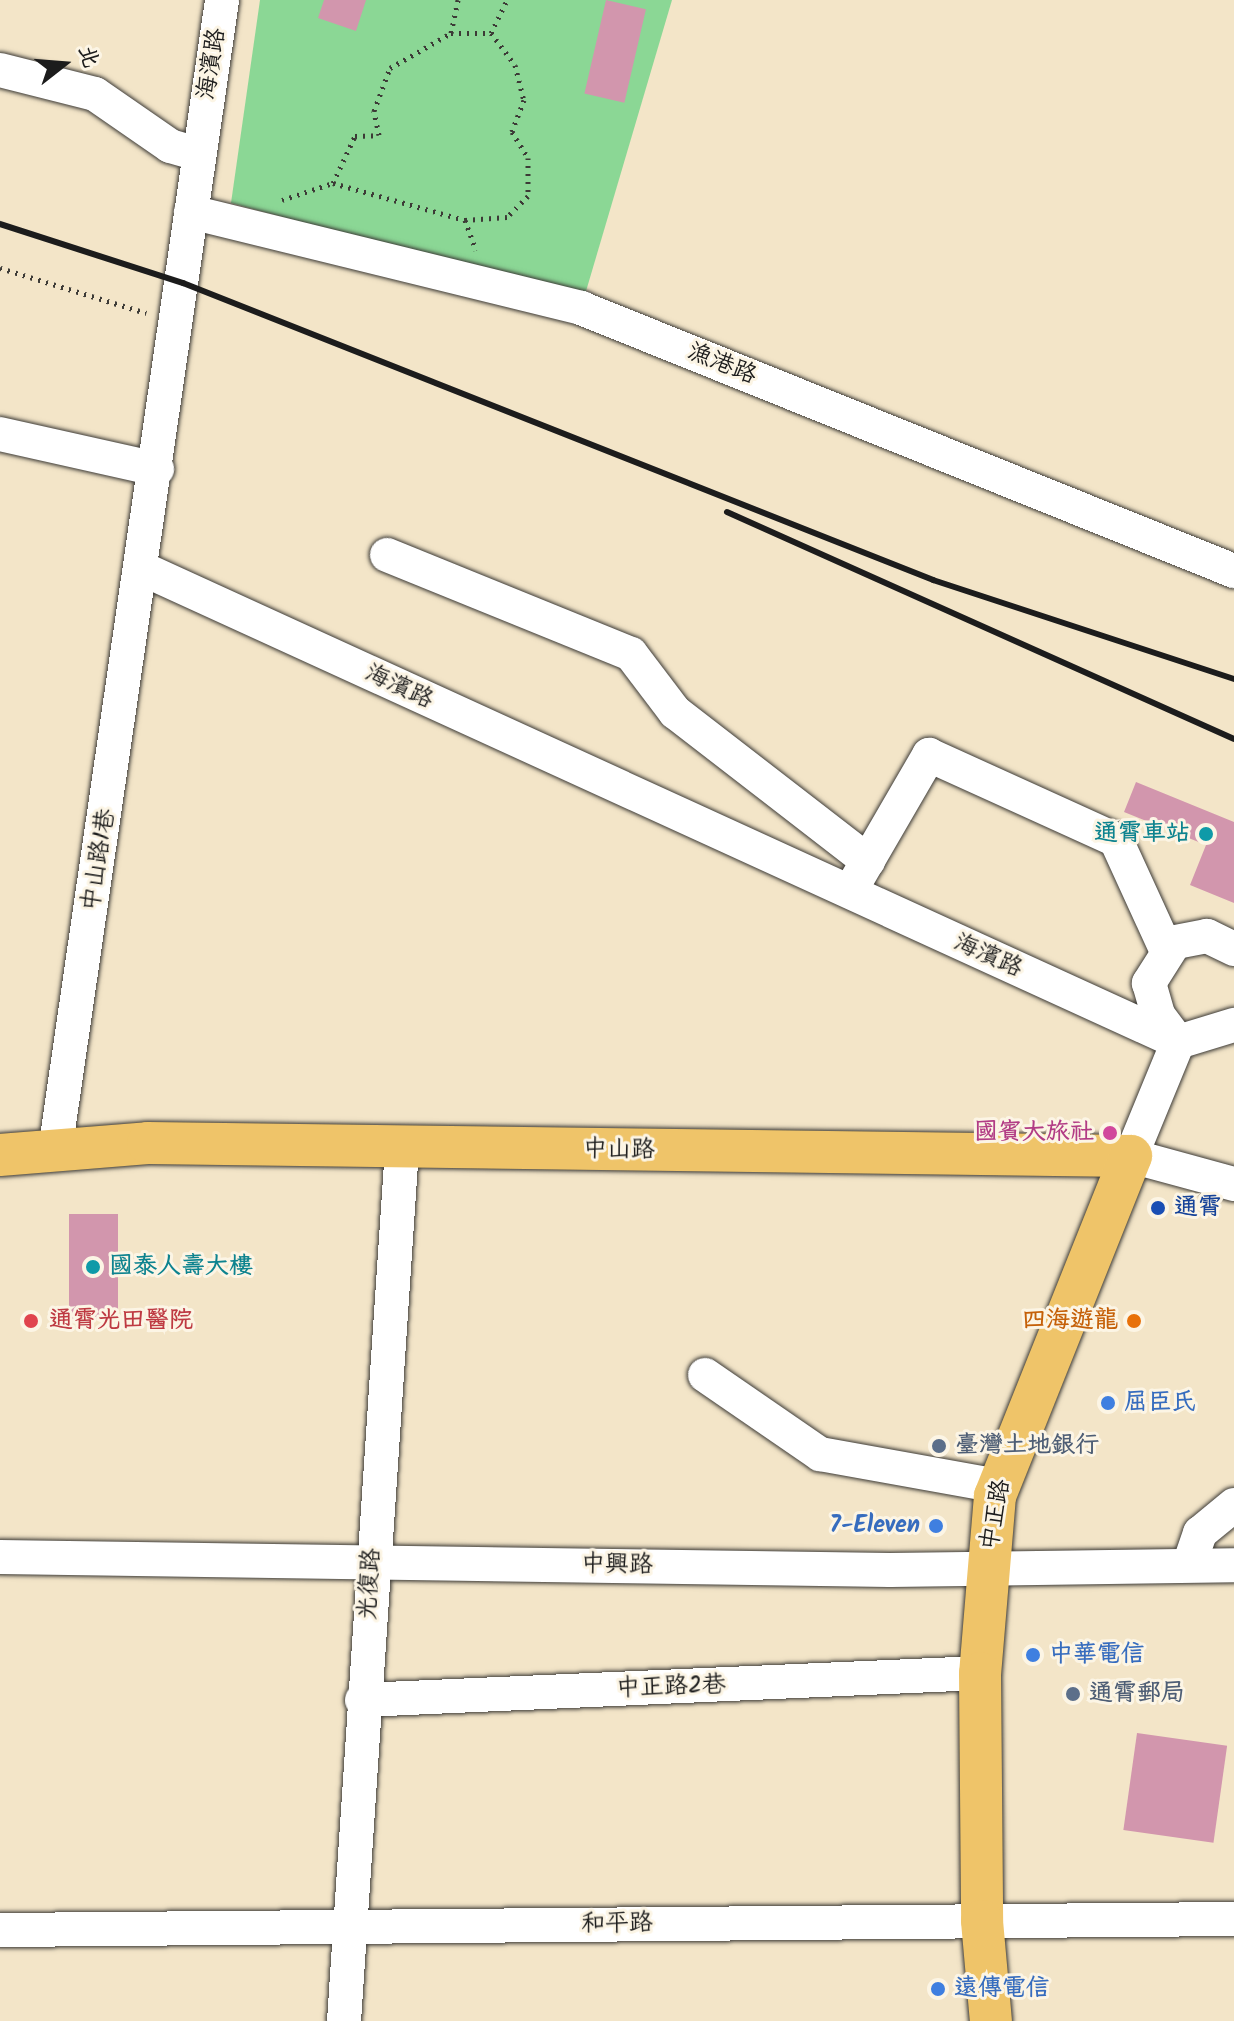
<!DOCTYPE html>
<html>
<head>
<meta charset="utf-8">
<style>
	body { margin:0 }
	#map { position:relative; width:1234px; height:2021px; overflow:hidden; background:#f3e5c8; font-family:Kalam,"LXGW WenKai TC",sans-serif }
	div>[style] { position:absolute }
	.green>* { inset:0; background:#8bd795 }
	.building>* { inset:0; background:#d296ad; transform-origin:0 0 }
	.path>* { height:5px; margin-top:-2.5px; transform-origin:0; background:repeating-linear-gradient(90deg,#3c3a36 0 2px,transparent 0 8px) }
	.roads { filter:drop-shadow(0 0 2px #3c3a36) drop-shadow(0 0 2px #3c3a36) }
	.minor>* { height:34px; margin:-17px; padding:0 17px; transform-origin:17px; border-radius:17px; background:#fff }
	.major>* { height:42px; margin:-21px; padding:0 21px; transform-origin:21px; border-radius:21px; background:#efc469 }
	.rail>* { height:6px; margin:-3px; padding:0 3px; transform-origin:3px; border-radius:3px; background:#1c1c1c }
	.dots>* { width:22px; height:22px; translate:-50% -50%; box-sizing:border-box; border:4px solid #fcf5e5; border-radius:50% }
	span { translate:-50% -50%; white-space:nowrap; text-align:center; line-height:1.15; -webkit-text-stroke:6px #fcf5e5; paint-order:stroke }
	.street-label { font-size:24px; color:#1c1c1c }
	.culture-label { font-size:24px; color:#0d838f; font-weight:700 }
	.right { translate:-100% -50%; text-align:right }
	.left { translate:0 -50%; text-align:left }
	.hotel-label { font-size:24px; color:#b23c85; font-weight:700 }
	.transit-label { font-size:24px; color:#164399; font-weight:700 }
	.health-label { font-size:24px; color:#be3a42; font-weight:700 }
	.food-label { font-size:24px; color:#c56008; font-weight:700 }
	.shop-label { font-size:24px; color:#366cbe; font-weight:700 }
	.service-label { font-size:24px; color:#4e5e75; font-weight:700 }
	.north { position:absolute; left:24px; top:24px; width:80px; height:80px; -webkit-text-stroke:6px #fcf5e5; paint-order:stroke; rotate:73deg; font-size:22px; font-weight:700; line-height:32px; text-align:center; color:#1c1c1c }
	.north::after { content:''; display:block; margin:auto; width:28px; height:36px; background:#1c1c1c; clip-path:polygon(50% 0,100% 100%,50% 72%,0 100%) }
</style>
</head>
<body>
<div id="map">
	<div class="green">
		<div style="clip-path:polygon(260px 0,672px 0,584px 298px,231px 203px)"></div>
	</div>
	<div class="building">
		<div style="clip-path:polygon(324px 0,366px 0,356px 31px,318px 18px)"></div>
		<div style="left:606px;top:0;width:41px;height:96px;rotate:13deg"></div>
		<div style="clip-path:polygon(1136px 782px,1234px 822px,1234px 903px,1190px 885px,1206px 845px,1124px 812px)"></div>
		<div style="left:69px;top:1214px;width:49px;height:105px"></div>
		<div style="left:1137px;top:1733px;width:91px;height:98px;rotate:8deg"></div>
	</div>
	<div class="path">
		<div style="left:451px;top:33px;width:34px;rotate:-78deg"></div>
		<div style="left:491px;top:33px;width:37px;rotate:-64deg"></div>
		<div style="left:333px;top:183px;width:52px;rotate:-64.9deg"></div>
		<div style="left:355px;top:136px;width:24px;rotate:-2deg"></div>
		<div style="left:379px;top:135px;width:25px;rotate:-102deg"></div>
		<div style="left:374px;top:111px;width:46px;rotate:-69.6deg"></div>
		<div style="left:390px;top:68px;width:70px;rotate:-29.8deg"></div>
		<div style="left:451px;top:33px;width:40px"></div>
		<div style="left:491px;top:33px;width:40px;rotate:53deg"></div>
		<div style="left:515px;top:65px;width:36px;rotate:76deg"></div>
		<div style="left:524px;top:100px;width:34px;rotate:111deg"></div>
		<div style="left:512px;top:132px;width:31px;rotate:58deg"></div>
		<div style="left:528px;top:158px;width:38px;rotate:90deg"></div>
		<div style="left:528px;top:196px;width:30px;rotate:135deg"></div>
		<div style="left:507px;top:217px;width:42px;rotate:175.9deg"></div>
		<div style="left:282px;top:200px;width:54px;rotate:-18.4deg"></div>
		<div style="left:333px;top:183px;width:137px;rotate:15.7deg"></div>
		<div style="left:465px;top:220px;width:32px;rotate:70deg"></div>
		<div style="left:0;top:268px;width:153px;rotate:17.1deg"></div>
	</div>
	<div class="roads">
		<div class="minor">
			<div style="left:0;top:70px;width:98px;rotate:14.2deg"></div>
			<div style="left:95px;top:94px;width:91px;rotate:34.7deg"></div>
			<div style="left:170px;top:146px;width:29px;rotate:16deg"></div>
			<div style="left:191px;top:212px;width:402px;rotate:13.8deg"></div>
			<div style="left:581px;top:308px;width:704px;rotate:21.94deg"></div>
			<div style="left:0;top:434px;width:161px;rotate:12.6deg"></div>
			<div style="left:387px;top:555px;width:263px;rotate:22.1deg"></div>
			<div style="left:631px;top:654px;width:73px;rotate:52.8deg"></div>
			<div style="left:675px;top:712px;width:244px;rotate:37.7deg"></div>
			<div style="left:143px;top:569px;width:1138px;rotate:24.56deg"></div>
			<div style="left:1178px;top:1042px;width:123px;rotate:112.4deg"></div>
			<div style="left:1131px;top:1156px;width:107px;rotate:15.2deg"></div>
			<div style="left:856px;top:881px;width:146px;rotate:-59.9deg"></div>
			<div style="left:929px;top:755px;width:205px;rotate:24.4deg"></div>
			<div style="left:1116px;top:840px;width:120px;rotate:65.4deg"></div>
			<div style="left:1234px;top:949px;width:30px;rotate:-154deg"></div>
			<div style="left:1207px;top:936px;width:33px;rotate:169deg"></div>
			<div style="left:1175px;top:942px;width:49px;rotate:122.4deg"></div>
			<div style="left:1149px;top:983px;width:33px;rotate:74deg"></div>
			<div style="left:1158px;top:1015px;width:34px;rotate:53deg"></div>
			<div style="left:1178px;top:1042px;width:59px;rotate:-16.9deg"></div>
			<div style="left:55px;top:1151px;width:1163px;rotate:-81.74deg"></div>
			<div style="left:705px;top:1375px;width:140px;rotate:34.5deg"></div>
			<div style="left:820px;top:1454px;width:181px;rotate:10.2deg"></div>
			<div style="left:0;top:1557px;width:890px;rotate:0.84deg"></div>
			<div style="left:890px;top:1570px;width:344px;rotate:-0.8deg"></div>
			<div style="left:1189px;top:1565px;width:34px;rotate:-71deg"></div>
			<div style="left:1200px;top:1533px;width:44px;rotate:-39.5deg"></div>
			<div style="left:362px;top:1700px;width:619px;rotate:-2.5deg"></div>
			<div style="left:0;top:1930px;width:1234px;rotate:-0.51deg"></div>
			<div style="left:344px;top:2021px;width:875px;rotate:-86.2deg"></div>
		</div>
		<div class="major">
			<div style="left:0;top:1155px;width:148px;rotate:-4.6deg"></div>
			<div style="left:148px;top:1143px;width:983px;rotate:0.76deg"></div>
			<div style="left:1131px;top:1156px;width:366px;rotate:111.8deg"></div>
			<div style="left:995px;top:1496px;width:178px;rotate:94.8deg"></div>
			<div style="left:980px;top:1673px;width:248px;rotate:89.5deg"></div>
			<div style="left:982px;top:1921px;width:100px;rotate:84.9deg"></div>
		</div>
	</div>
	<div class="rail">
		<div style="left:0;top:224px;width:192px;rotate:17.9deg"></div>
		<div style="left:183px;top:283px;width:807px;rotate:21.6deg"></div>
		<div style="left:933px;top:580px;width:317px;rotate:18.2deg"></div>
		<div style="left:727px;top:512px;width:555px;rotate:24.12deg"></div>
	</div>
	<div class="dots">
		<div style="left:1206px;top:834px;background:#0f9aa8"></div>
		<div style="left:1110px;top:1133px;background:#d1479c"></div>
		<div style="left:1158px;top:1208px;background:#1a4fb4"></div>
		<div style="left:93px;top:1267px;background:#0f9aa8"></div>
		<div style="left:31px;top:1321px;background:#e0444e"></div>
		<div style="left:1134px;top:1321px;background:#e8710a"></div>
		<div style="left:1108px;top:1403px;background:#3f7fe0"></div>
		<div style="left:939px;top:1446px;background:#5c6f8a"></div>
		<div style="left:936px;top:1526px;background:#3f7fe0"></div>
		<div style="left:1033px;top:1655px;background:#3f7fe0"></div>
		<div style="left:1073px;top:1694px;background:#5c6f8a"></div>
		<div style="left:938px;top:1989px;background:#3f7fe0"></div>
	</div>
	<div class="street-label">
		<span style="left:212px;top:64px;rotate:-81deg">海濱路</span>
		<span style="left:722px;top:364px;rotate:22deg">漁港路</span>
		<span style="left:399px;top:687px;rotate:25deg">海濱路</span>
		<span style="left:99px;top:860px;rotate:-81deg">中山路1巷</span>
		<span style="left:988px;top:956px;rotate:24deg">海濱路</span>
		<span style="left:619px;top:1150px;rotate:1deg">中山路</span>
		<span style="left:996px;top:1515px;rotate:-80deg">中正路</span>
		<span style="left:617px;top:1565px;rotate:1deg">中興路</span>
		<span style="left:370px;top:1584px;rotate:-86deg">光復路</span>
		<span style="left:671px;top:1687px;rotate:-2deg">中正路2巷</span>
		<span style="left:617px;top:1924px;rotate:-1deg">和平路</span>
	</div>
	<div class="culture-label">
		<span class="right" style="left:1190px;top:834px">通霄車站</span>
		<span class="left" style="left:109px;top:1267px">國泰人壽大樓</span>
	</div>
	<div class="hotel-label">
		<span class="right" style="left:1094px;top:1133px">國賓大旅社</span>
	</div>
	<div class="transit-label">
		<span class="left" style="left:1174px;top:1208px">通霄</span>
	</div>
	<div class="health-label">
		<span class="left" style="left:49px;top:1321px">通霄光田醫院</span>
	</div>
	<div class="food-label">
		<span class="right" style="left:1118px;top:1321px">四海遊龍</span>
	</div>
	<div class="shop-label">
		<span class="left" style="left:1124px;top:1403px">屈臣氏</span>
		<span class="right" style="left:920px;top:1526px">7-Eleven</span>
		<span class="left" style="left:1049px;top:1655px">中華電信</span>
		<span class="left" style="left:954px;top:1989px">遠傳電信</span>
	</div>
	<div class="service-label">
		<span class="left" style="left:955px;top:1446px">臺灣土地銀行</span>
		<span class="left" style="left:1089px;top:1694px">通霄郵局</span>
	</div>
	<div class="north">北</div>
</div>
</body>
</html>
